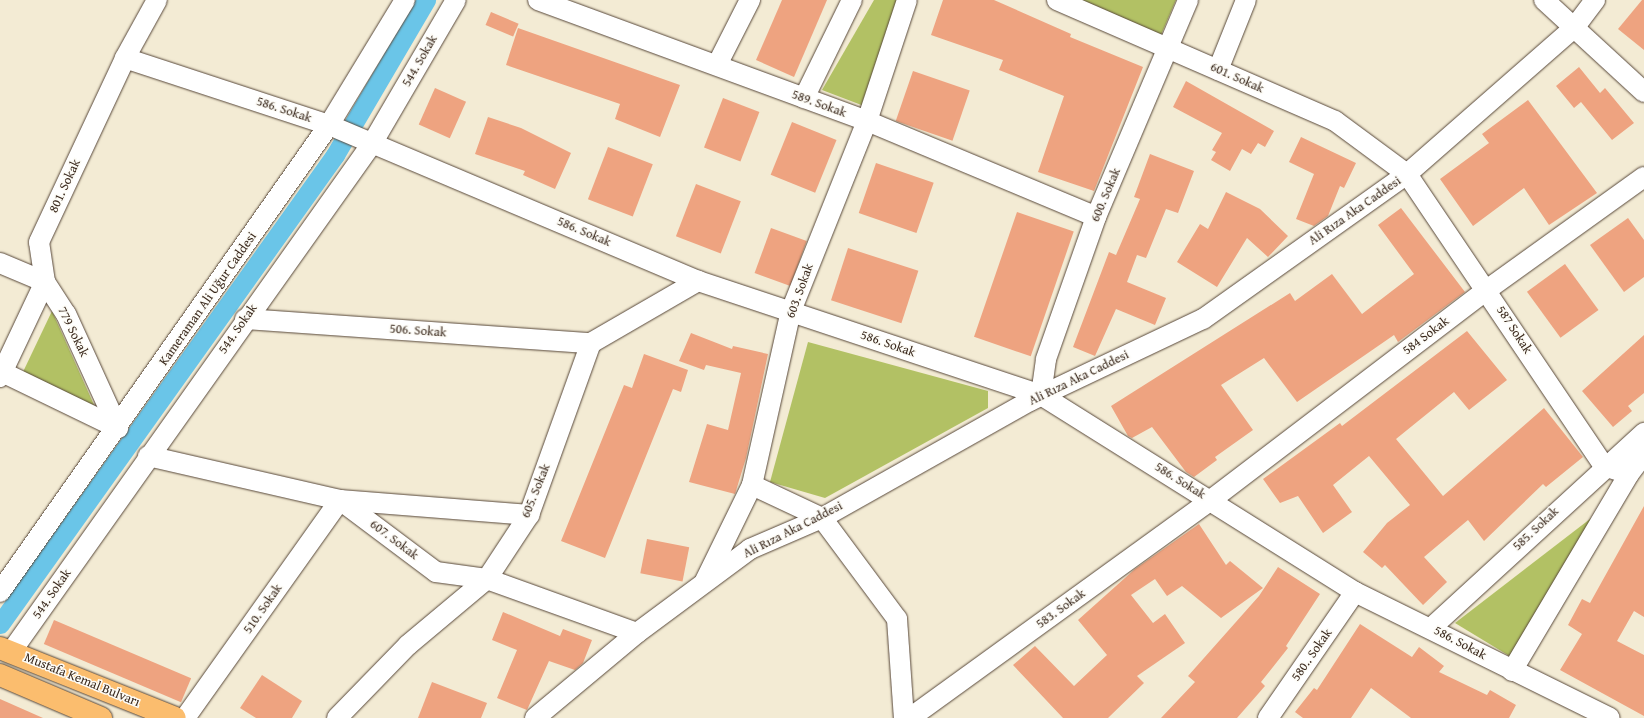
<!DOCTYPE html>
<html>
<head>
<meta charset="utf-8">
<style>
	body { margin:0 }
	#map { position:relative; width:1644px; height:718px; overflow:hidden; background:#f3ebd4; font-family:"Gentium Book Plus",serif }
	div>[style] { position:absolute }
	.green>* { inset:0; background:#b2c164 }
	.canal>* { height:19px; margin:-9.5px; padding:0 9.5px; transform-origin:9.5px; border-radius:9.5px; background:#6ac5e8 }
	.building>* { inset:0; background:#eea380; transform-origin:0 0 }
	.roads { filter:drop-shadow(0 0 1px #574739) drop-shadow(0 0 1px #574739) }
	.minor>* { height:20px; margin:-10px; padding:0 10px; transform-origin:10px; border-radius:10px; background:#fff }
	.major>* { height:22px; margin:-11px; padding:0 11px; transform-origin:11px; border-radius:11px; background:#fbbd6e }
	span { translate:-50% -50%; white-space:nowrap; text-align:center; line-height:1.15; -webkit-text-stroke:3px #fdfcf7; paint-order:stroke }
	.street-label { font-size:13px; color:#3b2a1e }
</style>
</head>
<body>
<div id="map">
	<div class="green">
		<div style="clip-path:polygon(874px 0,902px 0,864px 106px,822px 90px)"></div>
		<div style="clip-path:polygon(1079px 0,1176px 0,1161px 35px)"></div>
		<div style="clip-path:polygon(52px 311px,95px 407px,22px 374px)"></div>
		<div style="clip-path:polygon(808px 342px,988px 391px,988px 408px,825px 498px,770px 482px)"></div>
		<div style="clip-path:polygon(1603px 509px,1511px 657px,1455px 623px)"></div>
	</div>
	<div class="canal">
		<div style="left:0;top:624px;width:576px;rotate:-54.46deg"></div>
		<div style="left:335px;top:155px;width:180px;rotate:-59.6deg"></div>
	</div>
	<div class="building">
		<div style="clip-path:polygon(782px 0,827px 0,794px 77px,756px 60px)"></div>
		<div style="clip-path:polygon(943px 0,994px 0,1071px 34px,1070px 37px,1143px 67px,1094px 191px,1038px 172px,1064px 96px,999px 70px,1003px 60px,931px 35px)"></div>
		<div style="clip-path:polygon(1642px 0,1644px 0,1644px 50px,1618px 29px)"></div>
		<div style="left:491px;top:12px;width:30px;height:14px;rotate:23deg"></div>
		<div style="clip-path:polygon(518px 28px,680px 85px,660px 137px,615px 119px,620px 104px,506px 65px)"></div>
		<div style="clip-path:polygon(1579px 67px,1600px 93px,1605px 88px,1634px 123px,1612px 140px,1581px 102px,1574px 108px,1556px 86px)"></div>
		<div style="left:913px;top:71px;width:60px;height:53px;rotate:19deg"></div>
		<div style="clip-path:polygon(1186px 81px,1274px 131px,1265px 147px,1258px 143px,1251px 154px,1242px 149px,1230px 171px,1211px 160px,1216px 152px,1212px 150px,1222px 133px,1173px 107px)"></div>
		<div style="left:435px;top:88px;width:34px;height:40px;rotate:24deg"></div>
		<div style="left:723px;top:98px;width:39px;height:53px;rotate:21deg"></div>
		<div style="clip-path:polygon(1528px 100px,1597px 193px,1549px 225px,1524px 188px,1473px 226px,1440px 179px,1489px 143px,1482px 134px)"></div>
		<div style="clip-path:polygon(488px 117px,521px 128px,571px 153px,555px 189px,523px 175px,525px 171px,475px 154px)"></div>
		<div style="left:792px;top:122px;width:48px;height:57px;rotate:22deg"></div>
		<div style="clip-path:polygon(1301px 137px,1356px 163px,1344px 188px,1340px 186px,1328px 216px,1314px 226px,1296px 219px,1314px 174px,1289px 162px)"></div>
		<div style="left:608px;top:147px;width:48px;height:56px;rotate:21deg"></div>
		<div style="clip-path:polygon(1150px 154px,1194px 171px,1178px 213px,1166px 209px,1146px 258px,1137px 255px,1127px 282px,1166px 298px,1155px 325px,1116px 309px,1095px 356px,1073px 347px,1109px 252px,1116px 255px,1140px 199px,1134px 197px)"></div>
		<div style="left:876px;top:163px;width:61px;height:53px;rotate:19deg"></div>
		<div style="left:696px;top:184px;width:48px;height:56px;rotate:21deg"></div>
		<div style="clip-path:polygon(1226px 192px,1260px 209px,1288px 236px,1268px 257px,1247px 238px,1217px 287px,1177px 262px,1200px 224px,1208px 229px)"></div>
		<div style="clip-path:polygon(1401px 208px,1465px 292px,1398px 342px,1394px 335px,1297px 402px,1264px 358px,1221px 385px,1253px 430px,1215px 457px,1217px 460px,1194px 477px,1186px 472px,1152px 427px,1132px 438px,1128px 436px,1111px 406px,1290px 293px,1295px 301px,1332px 274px,1362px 314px,1414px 274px,1378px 225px)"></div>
		<div style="left:1017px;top:212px;width:60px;height:132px;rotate:19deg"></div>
		<div style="clip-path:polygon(1628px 218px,1644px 240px,1644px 277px,1624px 292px,1590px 245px)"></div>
		<div style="left:771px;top:228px;width:38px;height:48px;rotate:20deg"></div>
		<div style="left:848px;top:248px;width:74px;height:55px;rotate:18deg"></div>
		<div style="left:1565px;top:264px;width:57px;height:47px;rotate:54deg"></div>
		<div style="clip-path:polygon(1467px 331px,1507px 380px,1469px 410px,1454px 392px,1396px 439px,1443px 496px,1544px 408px,1583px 457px,1546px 487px,1543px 484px,1484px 541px,1468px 520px,1424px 557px,1447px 582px,1423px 605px,1385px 565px,1382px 568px,1363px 552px,1387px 523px,1410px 505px,1369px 456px,1333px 485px,1352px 512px,1323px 533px,1298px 496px,1280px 503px,1263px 479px,1340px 423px,1342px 426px)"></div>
		<div style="clip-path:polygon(691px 333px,732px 349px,733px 346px,768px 354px,746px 458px,735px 494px,689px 482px,707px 424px,728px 430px,741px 373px,706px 365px,704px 370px,679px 361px)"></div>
		<div style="clip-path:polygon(1644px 335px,1644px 393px,1628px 406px,1632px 411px,1613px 427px,1582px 391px)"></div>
		<div style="clip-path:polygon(644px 354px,688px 370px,681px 392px,673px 389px,605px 558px,561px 541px,624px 385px,632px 388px)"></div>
		<div style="clip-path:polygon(1644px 506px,1644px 617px,1634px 611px,1617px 641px,1644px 655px,1644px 716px,1560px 670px,1582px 634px,1568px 625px,1582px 599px,1590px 603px)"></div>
		<div style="clip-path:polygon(1199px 524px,1226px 565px,1230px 561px,1263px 588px,1221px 618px,1182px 586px,1167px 596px,1155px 579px,1131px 595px,1153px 623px,1165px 614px,1185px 643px,1137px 676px,1144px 683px,1108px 718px,1063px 718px,1013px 665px,1035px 646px,1074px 686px,1107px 655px,1078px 620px,1135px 569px)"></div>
		<div style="left:647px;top:539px;width:43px;height:35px;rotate:11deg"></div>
		<div style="clip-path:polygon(1278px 567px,1320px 594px,1286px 646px,1288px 648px,1261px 682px,1265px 686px,1237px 718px,1161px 718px,1195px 682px,1188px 676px,1259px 596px)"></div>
		<div style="clip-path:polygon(503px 612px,560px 636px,563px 629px,592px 640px,583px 663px,575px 670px,549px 661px,527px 710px,497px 698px,517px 650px,492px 640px)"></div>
		<div style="left:54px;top:620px;width:149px;height:26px;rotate:23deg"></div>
		<div style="clip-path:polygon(1360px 624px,1412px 657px,1419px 647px,1444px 666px,1439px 672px,1487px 695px,1490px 690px,1516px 705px,1509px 718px,1411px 718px,1371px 688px,1351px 718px,1303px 718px,1295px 712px,1314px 688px,1317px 690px)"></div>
		<div style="clip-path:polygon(262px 675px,302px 701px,292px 718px,256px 718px,240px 708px)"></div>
		<div style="clip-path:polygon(432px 682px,487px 703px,481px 718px,418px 718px)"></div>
		<div style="clip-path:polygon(0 699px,43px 718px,0 718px)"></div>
	</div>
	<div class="roads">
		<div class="minor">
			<div style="left:538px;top:0;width:351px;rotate:20.2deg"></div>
			<div style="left:867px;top:121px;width:248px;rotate:22.7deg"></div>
			<div style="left:1057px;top:0;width:303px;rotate:23.5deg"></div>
			<div style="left:1335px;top:121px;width:89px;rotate:36.4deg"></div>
			<div style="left:1407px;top:174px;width:352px;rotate:56deg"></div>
			<div style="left:1604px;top:466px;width:26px;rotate:18deg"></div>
			<div style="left:1544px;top:0;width:136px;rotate:42.6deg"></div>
			<div style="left:125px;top:58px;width:215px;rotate:18.2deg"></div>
			<div style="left:329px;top:125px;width:401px;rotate:22.9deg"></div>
			<div style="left:698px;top:281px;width:361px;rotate:18.4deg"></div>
			<div style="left:1041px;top:395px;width:371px;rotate:32.1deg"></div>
			<div style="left:1355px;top:592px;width:284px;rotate:26.3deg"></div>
			<div style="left:717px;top:65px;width:73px;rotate:-63.1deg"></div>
			<div style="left:1218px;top:70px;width:75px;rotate:-68.2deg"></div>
			<div style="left:804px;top:98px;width:109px;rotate:-63.9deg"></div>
			<div style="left:0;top:263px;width:49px;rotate:22.9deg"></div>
			<div style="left:45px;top:282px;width:38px;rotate:57deg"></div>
			<div style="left:66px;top:314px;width:125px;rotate:65.5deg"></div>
			<div style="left:245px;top:319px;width:347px;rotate:4deg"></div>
			<div style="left:2px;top:372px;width:129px;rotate:25.8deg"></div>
			<div style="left:0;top:377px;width:105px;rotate:-64.7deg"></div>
			<div style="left:45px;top:282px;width:40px;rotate:-98.5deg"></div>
			<div style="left:39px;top:242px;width:203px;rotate:-64.9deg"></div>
			<div style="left:125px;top:58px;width:66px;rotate:-61.1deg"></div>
			<div style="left:1041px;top:395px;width:36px;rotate:-82deg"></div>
			<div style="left:1046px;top:359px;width:151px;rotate:-70.6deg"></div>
			<div style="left:1096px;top:217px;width:236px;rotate:-67deg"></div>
			<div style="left:148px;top:456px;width:197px;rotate:12.9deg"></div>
			<div style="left:340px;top:500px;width:120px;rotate:36.9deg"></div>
			<div style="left:436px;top:572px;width:51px;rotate:7.8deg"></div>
			<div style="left:487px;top:579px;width:159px;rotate:19.8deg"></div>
			<div style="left:752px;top:485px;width:77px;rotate:25.2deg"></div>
			<div style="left:822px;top:518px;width:126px;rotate:53.4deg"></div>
			<div style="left:897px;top:619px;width:99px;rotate:86deg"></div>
			<div style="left:705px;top:581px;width:107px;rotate:-63.9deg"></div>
			<div style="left:752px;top:485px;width:178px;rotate:-77.4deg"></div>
			<div style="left:791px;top:311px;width:205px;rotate:-68.2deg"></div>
			<div style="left:867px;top:121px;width:127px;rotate:-71.7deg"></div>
			<div style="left:0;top:592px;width:571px;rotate:-54.84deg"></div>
			<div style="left:329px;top:125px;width:146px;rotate:-58.7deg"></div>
			<div style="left:1431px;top:628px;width:289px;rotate:-42.5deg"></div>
			<div style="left:11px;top:652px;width:625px;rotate:-54.63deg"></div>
			<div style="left:373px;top:142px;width:164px;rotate:-59.7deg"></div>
			<div style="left:1512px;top:671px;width:229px;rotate:-59.3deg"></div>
			<div style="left:1629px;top:474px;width:25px;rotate:-53deg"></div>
			<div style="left:185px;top:718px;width:267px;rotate:-54.6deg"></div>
			<div style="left:340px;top:500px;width:190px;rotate:4.5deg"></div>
			<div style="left:337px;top:718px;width:102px;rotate:-45.8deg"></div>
			<div style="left:408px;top:645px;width:103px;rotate:-39.9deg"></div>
			<div style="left:487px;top:579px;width:77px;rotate:-56.7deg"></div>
			<div style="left:529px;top:515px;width:183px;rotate:-70.2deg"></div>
			<div style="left:591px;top:343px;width:124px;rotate:-30.1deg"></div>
			<div style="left:535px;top:718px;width:133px;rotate:-39.8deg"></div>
			<div style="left:637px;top:633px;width:141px;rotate:-36.6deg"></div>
			<div style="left:750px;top:549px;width:78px;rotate:-23.3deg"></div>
			<div style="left:822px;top:518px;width:239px;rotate:-29.4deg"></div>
			<div style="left:1030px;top:401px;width:191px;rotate:-25.4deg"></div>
			<div style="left:1203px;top:319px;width:250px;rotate:-35.4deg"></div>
			<div style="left:1407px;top:174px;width:222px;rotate:-41.2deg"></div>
			<div style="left:1574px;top:28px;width:35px;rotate:-53deg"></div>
			<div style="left:910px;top:718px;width:372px;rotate:-35.9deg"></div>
			<div style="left:1211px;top:500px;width:348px;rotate:-37.3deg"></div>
			<div style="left:1488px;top:289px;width:192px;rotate:-35.7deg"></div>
			<div style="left:1268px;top:718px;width:153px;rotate:-55.4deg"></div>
		</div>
		<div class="major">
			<div style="left:0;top:648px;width:188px;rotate:21.8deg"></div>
			<div style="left:0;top:675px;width:110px;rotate:23.1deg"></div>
		</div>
	</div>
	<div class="street-label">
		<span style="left:420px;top:61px;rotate:-60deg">544. Sokak</span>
		<span style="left:1237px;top:78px;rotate:24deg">601. Sokak</span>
		<span style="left:819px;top:104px;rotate:20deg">589. Sokak</span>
		<span style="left:284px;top:110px;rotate:18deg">586. Sokak</span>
		<span style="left:65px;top:186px;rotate:-65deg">801. Sokak</span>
		<span style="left:1106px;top:195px;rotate:-67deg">600. Sokak</span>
		<span style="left:1355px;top:211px;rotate:-35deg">Ali Rıza Aka Caddesi</span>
		<span style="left:584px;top:232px;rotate:23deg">586. Sokak</span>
		<span style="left:800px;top:291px;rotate:-70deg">603. Sokak</span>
		<span style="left:208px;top:299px;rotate:-55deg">Kameraman Ali Uğur Caddesi</span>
		<span style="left:238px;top:329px;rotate:-55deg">544. Sokak</span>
		<span style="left:1514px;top:330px;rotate:57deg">587 Sokak</span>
		<span style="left:418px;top:331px;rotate:4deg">506. Sokak</span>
		<span style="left:73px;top:332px;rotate:64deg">779 Sokak</span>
		<span style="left:1426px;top:336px;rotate:-37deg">584 Sokak</span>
		<span style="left:888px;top:344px;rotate:19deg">586. Sokak</span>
		<span style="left:1079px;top:378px;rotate:-26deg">Ali Rıza Aka Caddesi</span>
		<span style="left:1180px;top:481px;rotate:32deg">586. Sokak</span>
		<span style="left:536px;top:491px;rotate:-68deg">605. Sokak</span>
		<span style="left:1536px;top:529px;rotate:-43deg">585. Sokak</span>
		<span style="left:793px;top:530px;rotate:-27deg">Ali Rıza Aka Caddesi</span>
		<span style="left:394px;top:540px;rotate:37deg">607. Sokak</span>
		<span style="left:52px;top:594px;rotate:-55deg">544. Sokak</span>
		<span style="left:263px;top:609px;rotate:-55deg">510. Sokak</span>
		<span style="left:1061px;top:609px;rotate:-36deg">583. Sokak</span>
		<span style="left:1460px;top:643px;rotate:28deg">586. Sokak</span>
		<span style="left:1312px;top:655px;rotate:-55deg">580.. Sokak</span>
		<span style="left:82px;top:680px;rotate:22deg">Mustafa Kemal Bulvarı</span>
	</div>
</div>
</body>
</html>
